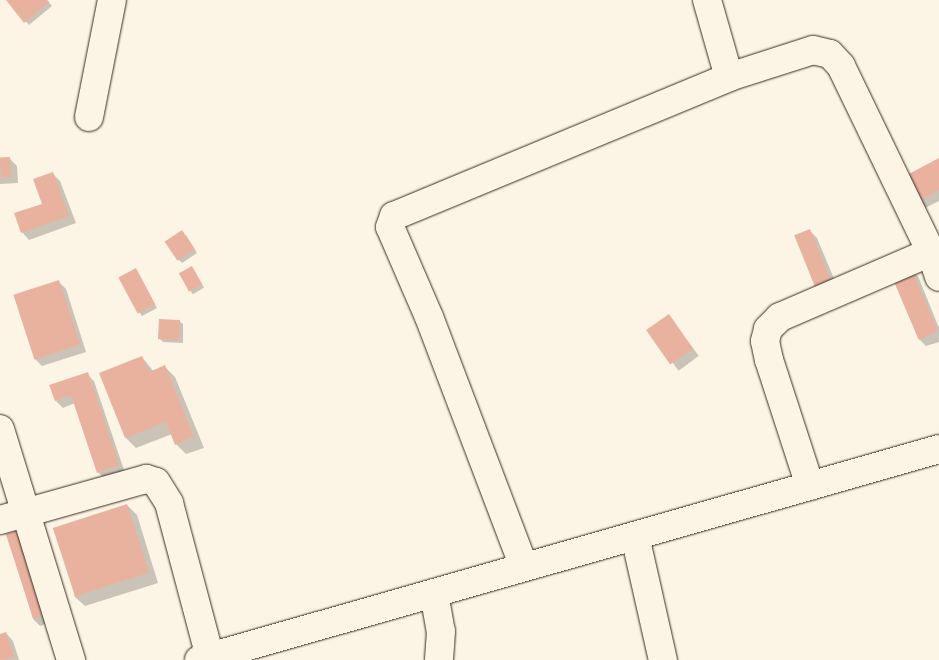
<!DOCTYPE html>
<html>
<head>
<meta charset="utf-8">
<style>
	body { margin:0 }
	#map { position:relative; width:939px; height:660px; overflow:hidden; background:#fcf5e5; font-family:"Shantell Sans",sans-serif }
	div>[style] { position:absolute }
	.shadow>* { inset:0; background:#0003; transform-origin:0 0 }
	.building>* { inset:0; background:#e9b29f; transform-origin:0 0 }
	.roads { filter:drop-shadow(0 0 1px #3b2a1e) drop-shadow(0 0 1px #3b2a1e) }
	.minor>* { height:28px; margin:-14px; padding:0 14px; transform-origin:14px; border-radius:14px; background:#fcf5e5 }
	span { translate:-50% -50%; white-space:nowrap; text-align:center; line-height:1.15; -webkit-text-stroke:4.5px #fcf5e5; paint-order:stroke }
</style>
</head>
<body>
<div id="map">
	<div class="shadow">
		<div style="clip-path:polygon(8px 0,47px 0,52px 6px,29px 25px)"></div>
		<div style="clip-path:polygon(0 159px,10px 159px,17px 166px,18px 183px,0 184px)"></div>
		<div style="clip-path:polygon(939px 159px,939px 201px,925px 208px,918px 201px)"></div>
		<div style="clip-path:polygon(53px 174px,60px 181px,76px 223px,29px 240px,22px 232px,43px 205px)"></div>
		<div style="clip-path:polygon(810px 231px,817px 238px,840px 293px,825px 299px)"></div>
		<div style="clip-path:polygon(186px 235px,197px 253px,182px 263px,179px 260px)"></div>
		<div style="left:192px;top:267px;width:24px;height:13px;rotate:60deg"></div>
		<div style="clip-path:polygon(910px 269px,918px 276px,939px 328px,939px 342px,926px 346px,919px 339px)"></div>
		<div style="clip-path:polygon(136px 270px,157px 308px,142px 316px,139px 312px)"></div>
		<div style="clip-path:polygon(59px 282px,66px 289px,86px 352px,42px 366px,35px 359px)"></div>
		<div style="left:668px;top:315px;width:51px;height:25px;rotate:53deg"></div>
		<div style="clip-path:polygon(179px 321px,183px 324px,183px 343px,163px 342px,160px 339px)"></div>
		<div style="clip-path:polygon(142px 357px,154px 372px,165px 367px,175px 377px,204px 448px,186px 454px,176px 444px,172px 434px,136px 448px,126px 438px,100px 374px)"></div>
		<div style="clip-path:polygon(87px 374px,94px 381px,125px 473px,105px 479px,98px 472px,75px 403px,63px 408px,56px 401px)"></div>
		<div style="clip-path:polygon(127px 505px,137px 515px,158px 583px,85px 606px,74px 596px)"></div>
		<div style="clip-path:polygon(7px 534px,54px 621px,40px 626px,33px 619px)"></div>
		<div style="clip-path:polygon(6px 633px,13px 641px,19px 660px,0 660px,0 635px)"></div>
	</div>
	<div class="building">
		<div style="clip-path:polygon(6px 0,47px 0,49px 2px,24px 23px)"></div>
		<div style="left:10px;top:157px;width:20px;height:10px;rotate:87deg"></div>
		<div style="clip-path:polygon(939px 158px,939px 190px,917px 202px,903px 177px)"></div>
		<div style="clip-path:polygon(53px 172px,69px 216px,21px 233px,14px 213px,42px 204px,33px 179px)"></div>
		<div style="left:810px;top:229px;width:61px;height:17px;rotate:68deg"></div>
		<div style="left:182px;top:230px;width:23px;height:21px;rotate:56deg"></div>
		<div style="left:192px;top:266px;width:21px;height:15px;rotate:61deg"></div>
		<div style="left:136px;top:268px;width:41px;height:20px;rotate:62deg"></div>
		<div style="left:911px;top:268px;width:69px;height:21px;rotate:67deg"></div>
		<div style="left:59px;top:280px;width:68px;height:48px;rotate:72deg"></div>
		<div style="left:669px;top:314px;width:42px;height:28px;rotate:55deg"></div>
		<div style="left:159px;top:319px;width:21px;height:20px;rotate:3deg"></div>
		<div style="clip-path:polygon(142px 356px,149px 372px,165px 365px,194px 437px,175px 445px,166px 422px,125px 438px,99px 373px)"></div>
		<div style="clip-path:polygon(88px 372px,119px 465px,97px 473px,71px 395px,55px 401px,49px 385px)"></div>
		<div style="left:127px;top:504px;width:72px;height:78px;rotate:72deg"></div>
		<div style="left:21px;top:529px;width:89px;height:16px;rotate:72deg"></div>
		<div style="clip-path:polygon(6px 632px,14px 657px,0 660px,0 634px)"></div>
	</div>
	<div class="roads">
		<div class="minor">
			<div style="left:707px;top:0;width:80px;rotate:74.1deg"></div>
			<div style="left:729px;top:77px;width:88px;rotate:-17.8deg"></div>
			<div style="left:813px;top:50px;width:17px;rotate:13deg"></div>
			<div style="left:830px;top:54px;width:16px;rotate:47deg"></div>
			<div style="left:841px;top:66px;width:207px;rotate:64.2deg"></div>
			<div style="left:931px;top:252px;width:26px;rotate:72deg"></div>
			<div style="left:89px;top:117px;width:119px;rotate:-78.9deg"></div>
			<div style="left:0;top:429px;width:242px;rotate:72.9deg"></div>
			<div style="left:810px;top:486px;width:133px;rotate:-108deg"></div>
			<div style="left:769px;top:360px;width:19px;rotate:-102deg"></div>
			<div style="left:765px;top:341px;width:12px;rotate:-76deg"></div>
			<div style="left:768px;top:329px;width:17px;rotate:-45deg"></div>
			<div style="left:780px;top:317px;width:164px;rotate:-23.3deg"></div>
			<div style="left:0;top:520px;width:152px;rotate:-15.7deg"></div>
			<div style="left:146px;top:479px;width:10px;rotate:17deg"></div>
			<div style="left:156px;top:482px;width:25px;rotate:58deg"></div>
			<div style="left:169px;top:503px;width:159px;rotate:75.1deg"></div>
			<div style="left:635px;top:536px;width:127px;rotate:77.3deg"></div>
			<div style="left:524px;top:567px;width:267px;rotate:-110.8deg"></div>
			<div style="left:429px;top:317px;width:98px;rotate:-113.4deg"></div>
			<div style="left:390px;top:227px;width:12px;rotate:-70deg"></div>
			<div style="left:394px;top:216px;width:363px;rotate:-22.5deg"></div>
			<div style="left:434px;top:593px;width:39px;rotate:80deg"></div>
			<div style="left:441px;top:631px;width:29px;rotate:94deg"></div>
			<div style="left:199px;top:660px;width:769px;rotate:-15.91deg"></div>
		</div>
	</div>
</div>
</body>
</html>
